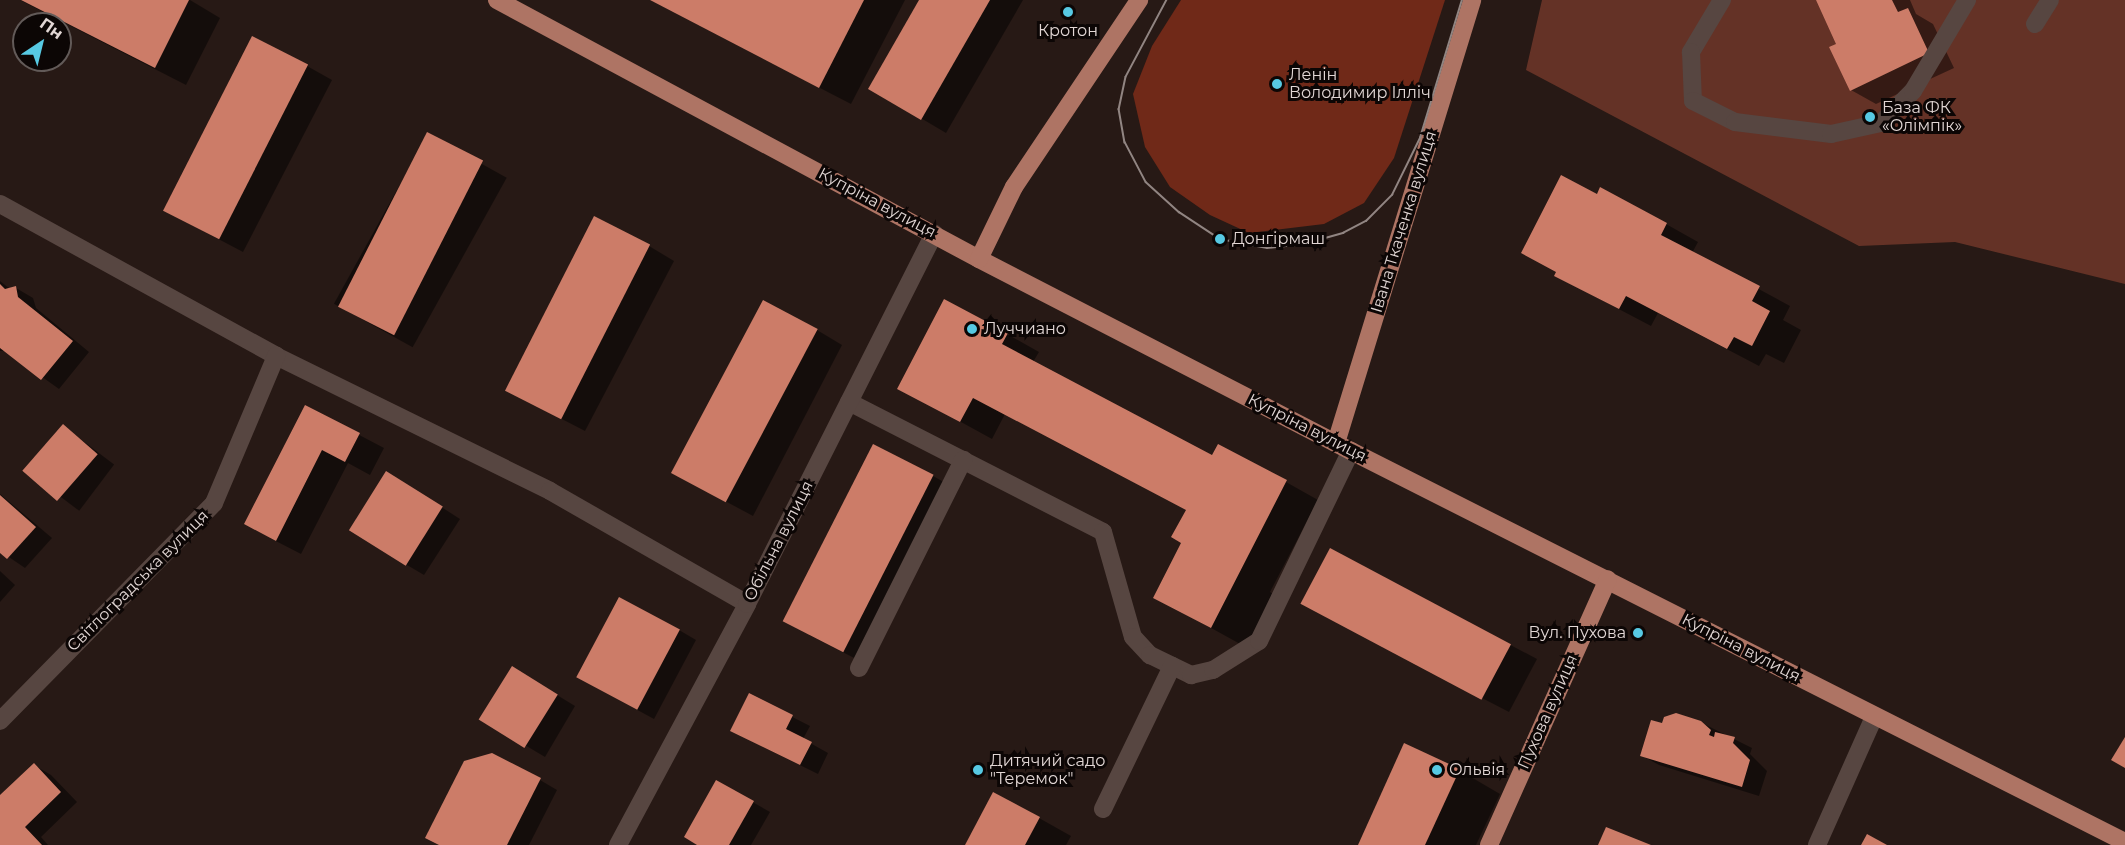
<!DOCTYPE html>
<html>
<head>
<meta charset="utf-8">
<style>
	body { margin:0 }
	#map { position:relative; width:2125px; height:845px; overflow:hidden; background:#271915; font-family:Montserrat,sans-serif }
	div>[style] { position:absolute }
	.green>* { inset:0; background:#643226 }
	.forest>* { inset:0; background:#702918 }
	.shadow>* { inset:0; background:#0007; transform-origin:0 0 }
	.building>* { inset:0; background:#cc7c68; transform-origin:0 0 }
	.minor>* { height:18px; margin:-9px; padding:0 9px; transform-origin:9px; border-radius:9px; background:#574641 }
	.major>* { height:18px; margin:-9px; padding:0 9px; transform-origin:9px; border-radius:9px; background:#ae7464 }
	.tram>* { height:1.5px; margin:-0.75px; padding:0 0.75px; transform-origin:0.75px; border-radius:0.75px; background:#918582 }
	.dots>* { width:16px; height:16px; translate:-50% -50%; box-sizing:border-box; border:3px solid #0c0605; border-radius:50% }
	span { translate:-50% -50%; white-space:nowrap; text-align:center; line-height:1.15; -webkit-text-stroke:6px #0c0605; paint-order:stroke }
	.poi-label { font-size:16px; color:#e2d7d5 }
	.left { translate:0 -50%; text-align:left }
	.right { translate:-100% -50%; text-align:right }
	.street-label { font-size:16px; color:#e2d7d5 }
	.north { position:absolute; left:12px; top:12px; width:60px; height:60px; box-sizing:border-box; background:#0c0605; border:2px solid #625a58; border-radius:50%; rotate:35deg; font-size:16px; font-weight:700; line-height:24px; text-align:center; color:#e2d7d5 }
	.north::after { content:''; display:block; margin:auto; width:21px; height:27px; background:#57c9e3; clip-path:polygon(50% 0,100% 100%,50% 72%,0 100%) }
</style>
</head>
<body>
<div id="map">
	<div class="green">
		<div style="clip-path:polygon(1542px 0,2125px 0,2125px 284px,1955px 242px,1859px 246px,1526px 70px)"></div>
	</div>
	<div class="forest">
		<div style="clip-path:polygon(1181px 0,1445px 0,1394px 158px,1364px 203px,1324px 224px,1249px 233px,1210px 215px,1170px 187px,1145px 147px,1133px 94px,1152px 46px)"></div>
	</div>
	<div class="shadow">
		<div style="clip-path:polygon(20px 0,190px 0,220px 18px,186px 85px)"></div>
		<div style="clip-path:polygon(650px 0,905px 0,851px 104px)"></div>
		<div style="clip-path:polygon(921px 0,1023px 0,946px 133px,870px 88px)"></div>
		<div style="clip-path:polygon(1817px 0,1910px 0,1916px 14px,1933px 24px,1954px 68px,1876px 104px,1851px 90px,1838px 44px)"></div>
		<div style="clip-path:polygon(307px 66px,332px 80px,243px 252px,188px 223px)"></div>
		<div style="left:428px;top:134px;width:90px;height:194px;rotate:29deg"></div>
		<div style="clip-path:polygon(1597px 196px,1666px 224px,1698px 242px,1692px 253px,1790px 306px,1783px 320px,1801px 330px,1784px 363px,1766px 354px,1759px 366px,1658px 313px,1651px 326px,1556px 276px)"></div>
		<div style="clip-path:polygon(649px 246px,674px 261px,585px 431px,531px 403px)"></div>
		<div style="clip-path:polygon(0 281px,10px 289px,16px 288px,33px 298px,36px 308px,89px 352px,59px 389px,6px 351px,0 351px)"></div>
		<div style="clip-path:polygon(817px 330px,842px 345px,753px 516px,699px 487px)"></div>
		<div style="clip-path:polygon(1007px 334px,1039px 352px,1033px 362px,1213px 457px,1286px 482px,1318px 500px,1270px 592px,1278px 597px,1251px 650px,1155px 597px,1183px 543px,1187px 510px,1005px 414px,992px 439px,899px 388px)"></div>
		<div style="clip-path:polygon(306px 407px,384px 448px,370px 475px,348px 463px,301px 554px,270px 538px)"></div>
		<div style="left:63px;top:426px;width:64px;height:58px;rotate:37deg"></div>
		<div style="clip-path:polygon(933px 476px,958px 490px,868px 665px,809px 635px)"></div>
		<div style="clip-path:polygon(404px 483px,460px 519px,424px 575px,407px 565px)"></div>
		<div style="clip-path:polygon(0 494px,52px 538px,25px 568px,0 551px)"></div>
		<div style="clip-path:polygon(1331px 550px,1537px 659px,1509px 712px,1328px 618px)"></div>
		<div style="clip-path:polygon(0 571px,15px 585px,0 602px)"></div>
		<div style="clip-path:polygon(679px 630px,696px 640px,654px 719px,595px 687px)"></div>
		<div style="clip-path:polygon(529px 678px,575px 706px,545px 757px,481px 719px)"></div>
		<div style="clip-path:polygon(749px 695px,810px 726px,803px 739px,828px 753px,818px 774px,749px 740px)"></div>
		<div style="clip-path:polygon(1700px 722px,1752px 748px,1750px 754px,1767px 771px,1759px 796px,1659px 765px,1641px 755px,1663px 725px)"></div>
		<div style="clip-path:polygon(34px 765px,51px 775px,77px 802px,41px 837px,48px 845px,0 845px,0 797px)"></div>
		<div style="clip-path:polygon(1459px 770px,1500px 794px,1476px 845px,1360px 845px)"></div>
		<div style="clip-path:polygon(540px 780px,557px 790px,529px 845px,441px 845px)"></div>
		<div style="clip-path:polygon(717px 782px,770px 812px,751px 845px,700px 845px)"></div>
		<div style="clip-path:polygon(1039px 818px,1071px 836px,1066px 845px,967px 845px)"></div>
	</div>
	<div class="building">
		<div style="clip-path:polygon(21px 0,189px 0,155px 68px)"></div>
		<div style="clip-path:polygon(650px 0,864px 0,819px 88px)"></div>
		<div style="clip-path:polygon(919px 0,990px 0,921px 120px,868px 89px)"></div>
		<div style="clip-path:polygon(1816px 0,1892px 0,1898px 12px,1908px 8px,1929px 53px,1850px 91px,1829px 47px,1836px 44px)"></div>
		<div style="left:252px;top:36px;width:63px;height:196px;rotate:27deg"></div>
		<div style="left:427px;top:132px;width:63px;height:196px;rotate:27deg"></div>
		<div style="clip-path:polygon(1561px 175px,1597px 194px,1600px 187px,1667px 223px,1661px 235px,1760px 286px,1752px 301px,1770px 311px,1752px 346px,1734px 337px,1727px 349px,1626px 296px,1619px 309px,1554px 276px,1556px 272px,1521px 253px)"></div>
		<div style="left:594px;top:216px;width:63px;height:196px;rotate:27deg"></div>
		<div style="clip-path:polygon(0 284px,5px 289px,16px 286px,18px 297px,73px 341px,41px 380px,0 348px)"></div>
		<div style="clip-path:polygon(944px 299px,1008px 333px,1002px 344px,1212px 455px,1218px 444px,1287px 480px,1211px 628px,1153px 598px,1181px 543px,1171px 537px,1186px 510px,973px 398px,960px 422px,897px 389px)"></div>
		<div style="left:763px;top:300px;width:62px;height:196px;rotate:28deg"></div>
		<div style="clip-path:polygon(305px 405px,360px 433px,345px 462px,322px 450px,276px 541px,244px 524px)"></div>
		<div style="left:63px;top:424px;width:46px;height:62px;rotate:41deg"></div>
		<div style="left:873px;top:444px;width:68px;height:199px;rotate:27deg"></div>
		<div style="left:386px;top:471px;width:67px;height:70px;rotate:32deg"></div>
		<div style="clip-path:polygon(0 495px,36px 527px,7px 559px,0 553px)"></div>
		<div style="left:1330px;top:548px;width:205px;height:63px;rotate:28deg"></div>
		<div style="left:619px;top:597px;width:69px;height:91px;rotate:28deg"></div>
		<div style="left:512px;top:666px;width:54px;height:63px;rotate:32deg"></div>
		<div style="clip-path:polygon(749px 693px,793px 715px,786px 729px,812px 742px,800px 765px,730px 731px)"></div>
		<div style="clip-path:polygon(1676px 713px,1701px 721px,1711px 730px,1709px 735px,1714px 737px,1715px 732px,1735px 737px,1733px 743px,1750px 760px,1742px 787px,1640px 756px,1651px 720px,1662px 723px,1664px 717px)"></div>
		<div style="clip-path:polygon(2125px 737px,2125px 768px,2111px 760px)"></div>
		<div style="clip-path:polygon(1404px 743px,1460px 769px,1425px 845px,1358px 845px)"></div>
		<div style="clip-path:polygon(492px 753px,541px 778px,507px 845px,439px 845px,425px 838px,464px 761px)"></div>
		<div style="clip-path:polygon(34px 763px,61px 792px,25px 827px,42px 845px,0 845px,0 795px)"></div>
		<div style="clip-path:polygon(716px 780px,754px 801px,729px 845px,697px 845px,684px 837px)"></div>
		<div style="clip-path:polygon(993px 792px,1040px 817px,1025px 845px,965px 845px)"></div>
		<div style="clip-path:polygon(1606px 827px,1651px 845px,1598px 845px)"></div>
		<div style="clip-path:polygon(1867px 834px,1887px 845px,1861px 845px)"></div>
	</div>
	<div class="minor">
		<div style="left:1722px;top:0;width:61px;rotate:120.8deg"></div>
		<div style="left:1691px;top:52px;width:49px;rotate:87.7deg"></div>
		<div style="left:1693px;top:101px;width:47px;rotate:26.6deg"></div>
		<div style="left:1735px;top:122px;width:97px;rotate:7.1deg"></div>
		<div style="left:1831px;top:134px;width:51px;rotate:-12.4deg"></div>
		<div style="left:1881px;top:123px;width:45px;rotate:-45deg"></div>
		<div style="left:1913px;top:91px;width:106px;rotate:-59.3deg"></div>
		<div style="left:2035px;top:24px;width:28px;rotate:-58deg"></div>
		<div style="left:0;top:204px;width:315px;rotate:28.8deg"></div>
		<div style="left:276px;top:356px;width:305px;rotate:26.2deg"></div>
		<div style="left:550px;top:491px;width:227px;rotate:29.8deg"></div>
		<div style="left:849px;top:402px;width:285px;rotate:27.1deg"></div>
		<div style="left:1103px;top:532px;width:109px;rotate:74.1deg"></div>
		<div style="left:1133px;top:637px;width:25px;rotate:47deg"></div>
		<div style="left:1150px;top:655px;width:46px;rotate:26deg"></div>
		<div style="left:1191px;top:675px;width:23px;rotate:-13deg"></div>
		<div style="left:1213px;top:670px;width:54px;rotate:-32.2deg"></div>
		<div style="left:1259px;top:641px;width:211px;rotate:-64.2deg"></div>
		<div style="left:859px;top:668px;width:233px;rotate:-63.4deg"></div>
		<div style="left:0;top:721px;width:305px;rotate:-45.5deg"></div>
		<div style="left:214px;top:503px;width:160px;rotate:-67.1deg"></div>
		<div style="left:1103px;top:809px;width:159px;rotate:-64.2deg"></div>
		<div style="left:618px;top:845px;width:273px;rotate:-61.8deg"></div>
		<div style="left:747px;top:604px;width:415px;rotate:-63.2deg"></div>
		<div style="left:1817px;top:845px;width:140px;rotate:-66deg"></div>
	</div>
	<div class="major">
		<div style="left:497px;top:0;width:547px;rotate:28.25deg"></div>
		<div style="left:979px;top:259px;width:419px;rotate:27.3deg"></div>
		<div style="left:1351px;top:451px;width:867px;rotate:26.8deg"></div>
		<div style="left:979px;top:259px;width:80px;rotate:-64.1deg"></div>
		<div style="left:1014px;top:187px;width:225px;rotate:-56.2deg"></div>
		<div style="left:1336px;top:443px;width:463px;rotate:-72.9deg"></div>
		<div style="left:1489px;top:845px;width:291px;rotate:-65.9deg"></div>
	</div>
	<div class="tram">
		<div style="left:1167px;top:0;width:87px;rotate:118deg"></div>
		<div style="left:1126px;top:77px;width:33px;rotate:102deg"></div>
		<div style="left:1119px;top:109px;width:34px;rotate:80deg"></div>
		<div style="left:1125px;top:142px;width:45px;rotate:62.3deg"></div>
		<div style="left:1146px;top:182px;width:45px;rotate:42.3deg"></div>
		<div style="left:1179px;top:212px;width:49px;rotate:33.4deg"></div>
		<div style="left:1220px;top:239px;width:48px;rotate:10.8deg"></div>
		<div style="left:1267px;top:248px;width:37px;rotate:-6deg"></div>
		<div style="left:1304px;top:244px;width:41px;rotate:-15.8deg"></div>
		<div style="left:1343px;top:233px;width:26px;rotate:-28deg"></div>
		<div style="left:1366px;top:221px;width:37px;rotate:-45deg"></div>
		<div style="left:1392px;top:195px;width:64px;rotate:-63.8deg"></div>
		<div style="left:1420px;top:138px;width:144px;rotate:-73.1deg"></div>
	</div>
	<div class="dots">
		<div style="left:1068px;top:12px;background:#57c9e3"></div>
		<div style="left:1277px;top:84px;background:#57c9e3"></div>
		<div style="left:1870px;top:117px;background:#57c9e3"></div>
		<div style="left:1220px;top:239px;background:#57c9e3"></div>
		<div style="left:972px;top:329px;background:#57c9e3"></div>
		<div style="left:1638px;top:633px;background:#57c9e3"></div>
		<div style="left:978px;top:770px;background:#57c9e3"></div>
		<div style="left:1437px;top:770px;background:#57c9e3"></div>
	</div>
	<div class="poi-label">
		<span style="left:1068px;top:31px">Кротон</span>
		<span class="left" style="left:1289px;top:84px">Ленін<br>Володимир Ілліч</span>
		<span class="left" style="left:1882px;top:117px">База ФК<br>«Олімпік»</span>
		<span class="left" style="left:1232px;top:239px">Донгірмаш</span>
		<span class="left" style="left:984px;top:329px">Луччиано</span>
		<span class="right" style="left:1626px;top:633px">Вул. Пухова</span>
		<span class="left" style="left:990px;top:770px">Дитячий садо<br>"Теремок"</span>
		<span class="left" style="left:1449px;top:770px">Ольвія</span>
	</div>
	<div class="street-label">
		<span style="left:877px;top:203px;rotate:28deg">Купріна вулиця</span>
		<span style="left:1404px;top:222px;rotate:-73deg">Івана Ткаченка вулиця</span>
		<span style="left:1307px;top:428px;rotate:27deg">Купріна вулиця</span>
		<span style="left:779px;top:541px;rotate:-63deg">Обільна вулиця</span>
		<span style="left:138px;top:581px;rotate:-45deg">Світлоградська вулиця</span>
		<span style="left:1741px;top:648px;rotate:27deg">Купріна вулиця</span>
		<span style="left:1548px;top:712px;rotate:-66deg">Пухова вулиця</span>
	</div>
	<div class="north">Пн</div>
</div>
</body>
</html>
